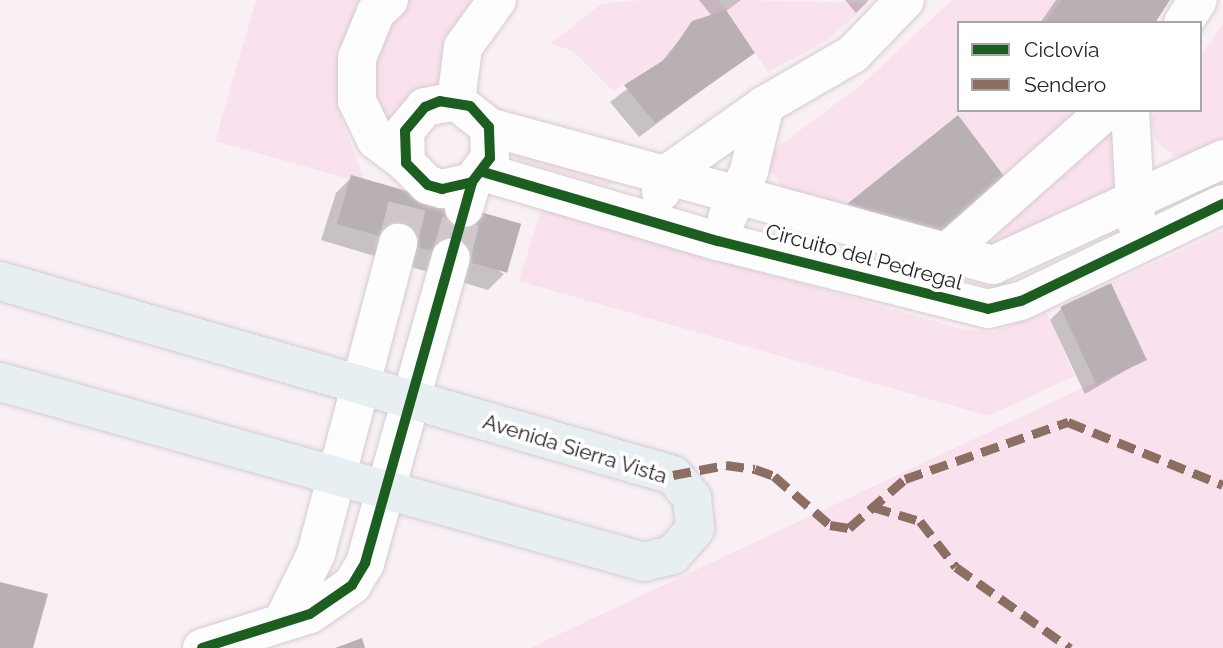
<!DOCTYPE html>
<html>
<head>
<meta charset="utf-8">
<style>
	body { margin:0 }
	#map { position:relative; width:1223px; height:648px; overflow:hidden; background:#f9f0f5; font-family:Raleway,sans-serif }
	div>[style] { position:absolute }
	.green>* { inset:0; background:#fae1ee }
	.shadow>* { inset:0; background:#0003 }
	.building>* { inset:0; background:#b8b0b4; transform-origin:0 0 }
	.minor-tunnel>* { height:38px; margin-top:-19px; transform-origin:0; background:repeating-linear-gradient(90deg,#cfc7cb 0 38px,transparent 0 57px) }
	.roads { filter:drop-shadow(0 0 2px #d3ccd0) drop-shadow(0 0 2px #d3ccd0) }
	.minor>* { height:38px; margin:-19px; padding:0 19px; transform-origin:19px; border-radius:19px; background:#fefdfe }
	.major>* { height:38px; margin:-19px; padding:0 19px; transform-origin:19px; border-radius:19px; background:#e8eff2 }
	.quiet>* { height:9px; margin-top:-4.5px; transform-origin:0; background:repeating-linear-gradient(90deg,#8d6e63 0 18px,transparent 0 27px) }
	.cycleway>* { height:10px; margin:-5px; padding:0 5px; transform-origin:5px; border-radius:5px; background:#1b5e20 }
	span { translate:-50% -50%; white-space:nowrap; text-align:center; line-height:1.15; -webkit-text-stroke:7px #fff; paint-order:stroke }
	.street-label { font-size:21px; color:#292125 }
	.legend { position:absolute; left:957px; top:21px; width:245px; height:91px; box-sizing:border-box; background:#fff; border:2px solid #a9a6a8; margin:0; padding:9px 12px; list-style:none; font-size:21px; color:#292125 }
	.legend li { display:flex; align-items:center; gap:14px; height:35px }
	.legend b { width:35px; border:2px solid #a9a6a8 }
</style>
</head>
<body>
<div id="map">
	<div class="green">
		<div style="clip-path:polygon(256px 0,370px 0,347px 58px,341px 118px,366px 184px,215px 141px)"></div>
		<div style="clip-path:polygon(397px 0,490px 0,452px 69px,401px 134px,364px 99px)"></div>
		<div style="clip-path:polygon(641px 0,718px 0,727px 9px,740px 0,869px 3px,828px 40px,768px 72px,726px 10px,692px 21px,667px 58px,613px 91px,573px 51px,550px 44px,601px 4px)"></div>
		<div style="clip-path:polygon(952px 0,1062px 0,1044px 23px,959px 23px,959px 110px,1085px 110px,1007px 180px,957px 115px,847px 204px,786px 193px,763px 158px,862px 84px)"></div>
		<div style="clip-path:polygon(1223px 24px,1223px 140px,1191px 157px,1174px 156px,1156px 141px,1151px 120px,1155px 110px,1200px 110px,1200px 56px)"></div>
		<div style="clip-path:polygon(1109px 110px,1129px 200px,995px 263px,948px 252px)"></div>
		<div style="clip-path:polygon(514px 152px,615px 177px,616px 182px,607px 186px,518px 160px)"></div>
		<div style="clip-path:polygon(541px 209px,958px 328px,993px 332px,1046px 311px,1075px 376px,988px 416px,519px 281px)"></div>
		<div style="clip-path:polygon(1223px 231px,1223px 648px,530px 648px,1146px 358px,1111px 283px)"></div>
	</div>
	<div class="shadow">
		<div style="clip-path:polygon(699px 0,741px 0,726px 11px,753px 52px,639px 137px,610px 102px,659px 65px,693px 23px,712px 16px)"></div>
		<div style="clip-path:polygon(845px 0,869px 0,856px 13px)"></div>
		<div style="clip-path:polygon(1056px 0,1163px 0,1147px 23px,1040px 23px)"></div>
		<div style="clip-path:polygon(352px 177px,504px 274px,488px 290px,321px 240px,336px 193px)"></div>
		<div style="clip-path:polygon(1061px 309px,1145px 359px,1085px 394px,1050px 320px)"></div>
	</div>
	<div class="building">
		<div style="clip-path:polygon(1062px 0,1170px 0,1155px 23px,1044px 23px)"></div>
		<div style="clip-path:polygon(726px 10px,755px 53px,655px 123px,624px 85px,667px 58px,692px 21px)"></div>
		<div style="clip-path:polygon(958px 115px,1007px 180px,939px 233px,847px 204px)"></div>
		<div style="left:351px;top:175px;width:177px;height:51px;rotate:16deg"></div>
		<div style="left:1111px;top:283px;width:85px;height:56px;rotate:65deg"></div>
		<div style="clip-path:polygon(0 582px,48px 594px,33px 648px,0 648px)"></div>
		<div style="clip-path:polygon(362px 638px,365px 648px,335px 648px)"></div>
	</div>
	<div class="minor-tunnel">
		<div style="left:398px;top:243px;width:51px;rotate:-76.5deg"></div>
		<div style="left:451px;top:258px;width:52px;rotate:-75.4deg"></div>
	</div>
	<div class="roads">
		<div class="minor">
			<div style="left:389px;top:0;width:18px;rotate:137deg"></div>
			<div style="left:376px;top:12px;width:50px;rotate:112.4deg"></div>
			<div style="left:357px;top:58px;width:43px;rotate:90deg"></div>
			<div style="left:357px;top:101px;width:43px;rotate:64deg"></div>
			<div style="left:376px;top:140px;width:38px;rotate:37deg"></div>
			<div style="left:1183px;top:23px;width:27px;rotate:-57deg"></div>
			<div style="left:456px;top:101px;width:54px;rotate:-82.6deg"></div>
			<div style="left:463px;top:47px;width:58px;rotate:-54.1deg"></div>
			<div style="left:1130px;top:110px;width:112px;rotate:86.9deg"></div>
			<div style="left:489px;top:127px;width:523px;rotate:15.31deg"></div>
			<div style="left:993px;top:265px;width:253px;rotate:-24.7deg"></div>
			<div style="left:483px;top:172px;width:245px;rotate:16.4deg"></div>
			<div style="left:718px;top:241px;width:278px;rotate:14.1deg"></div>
			<div style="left:988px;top:309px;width:34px;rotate:-14deg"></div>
			<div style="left:1021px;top:301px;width:224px;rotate:-25.7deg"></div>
			<div style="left:661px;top:192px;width:16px;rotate:-79deg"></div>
			<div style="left:664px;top:176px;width:123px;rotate:-35.1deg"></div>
			<div style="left:765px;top:105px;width:102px;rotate:-30.1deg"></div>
			<div style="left:853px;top:54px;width:75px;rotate:-46.1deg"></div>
			<div style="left:464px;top:208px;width:27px;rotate:-73deg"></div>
			<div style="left:472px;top:182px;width:30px;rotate:-53deg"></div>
			<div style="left:490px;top:158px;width:31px;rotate:-92deg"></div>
			<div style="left:489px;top:127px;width:42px;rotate:-141.8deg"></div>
			<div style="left:456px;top:101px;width:32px;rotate:169deg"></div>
			<div style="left:425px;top:107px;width:31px;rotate:130deg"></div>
			<div style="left:405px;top:131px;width:32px;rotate:88deg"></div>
			<div style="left:406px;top:163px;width:31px;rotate:45deg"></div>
			<div style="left:428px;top:185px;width:15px;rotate:16deg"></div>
			<div style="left:442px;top:189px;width:31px;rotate:-13deg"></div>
			<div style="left:727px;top:218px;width:52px;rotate:-64.9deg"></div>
			<div style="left:749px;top:171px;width:68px;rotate:-76.4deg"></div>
			<div style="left:942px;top:270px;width:19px;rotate:-74deg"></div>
			<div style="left:947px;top:252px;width:214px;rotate:-41.6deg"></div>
			<div style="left:285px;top:617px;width:70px;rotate:-63.8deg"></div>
			<div style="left:316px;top:554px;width:322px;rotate:-75.2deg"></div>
			<div style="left:202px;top:648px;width:113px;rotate:-17.5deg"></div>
			<div style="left:310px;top:614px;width:51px;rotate:-34.6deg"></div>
			<div style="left:352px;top:585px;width:26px;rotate:-59deg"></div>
			<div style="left:365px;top:563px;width:317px;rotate:-74.3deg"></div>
		</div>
		<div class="major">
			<div style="left:0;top:281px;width:700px;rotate:16.08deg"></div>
			<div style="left:673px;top:475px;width:30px;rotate:50deg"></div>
			<div style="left:692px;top:498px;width:31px;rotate:84deg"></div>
			<div style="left:695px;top:529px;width:35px;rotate:131deg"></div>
			<div style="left:672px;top:555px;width:29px;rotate:166deg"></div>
			<div style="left:644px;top:562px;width:669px;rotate:-164.38deg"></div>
		</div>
	</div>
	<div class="quiet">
		<div style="left:673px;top:475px;width:54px;rotate:-10.7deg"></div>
		<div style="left:726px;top:465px;width:29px;rotate:8deg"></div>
		<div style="left:755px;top:469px;width:20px;rotate:20deg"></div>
		<div style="left:774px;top:476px;width:74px;rotate:41.2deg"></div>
		<div style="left:830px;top:525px;width:19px;rotate:9deg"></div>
		<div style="left:849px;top:528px;width:74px;rotate:-41.2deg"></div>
		<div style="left:905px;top:479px;width:173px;rotate:-19.3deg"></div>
		<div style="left:1068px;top:422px;width:167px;rotate:22.1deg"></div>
		<div style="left:873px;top:507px;width:49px;rotate:16.6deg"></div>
		<div style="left:920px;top:521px;width:58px;rotate:52deg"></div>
		<div style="left:956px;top:567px;width:140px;rotate:35.4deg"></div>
	</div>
	<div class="cycleway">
		<div style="left:483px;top:172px;width:245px;rotate:16.4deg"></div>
		<div style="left:718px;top:241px;width:278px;rotate:14.1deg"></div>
		<div style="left:988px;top:309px;width:34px;rotate:-14deg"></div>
		<div style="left:1021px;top:301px;width:224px;rotate:-25.7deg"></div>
		<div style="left:202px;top:648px;width:113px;rotate:-17.5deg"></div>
		<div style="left:310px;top:614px;width:51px;rotate:-34.6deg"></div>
		<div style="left:352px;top:585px;width:26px;rotate:-59deg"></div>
		<div style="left:365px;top:563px;width:396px;rotate:-74.3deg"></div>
		<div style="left:472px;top:182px;width:30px;rotate:-53deg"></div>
		<div style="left:490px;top:158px;width:31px;rotate:-92deg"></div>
		<div style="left:489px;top:127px;width:28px;rotate:-132deg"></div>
		<div style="left:470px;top:106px;width:30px;rotate:-171deg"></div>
		<div style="left:440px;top:101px;width:16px;rotate:158deg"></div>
		<div style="left:425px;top:107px;width:31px;rotate:130deg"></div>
		<div style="left:405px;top:131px;width:32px;rotate:88deg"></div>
		<div style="left:406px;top:163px;width:31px;rotate:45deg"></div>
		<div style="left:428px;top:185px;width:15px;rotate:16deg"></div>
		<div style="left:442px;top:189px;width:31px;rotate:-13deg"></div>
	</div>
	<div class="street-label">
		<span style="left:864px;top:257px;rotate:15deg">Circuito del Pedregal</span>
		<span style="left:575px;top:449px;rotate:17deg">Avenida Sierra Vista</span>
	</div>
	<ul class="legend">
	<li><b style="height:9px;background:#1b5e20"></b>Ciclovía</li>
	<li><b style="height:9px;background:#8d6e63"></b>Sendero</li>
	</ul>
</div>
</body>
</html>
